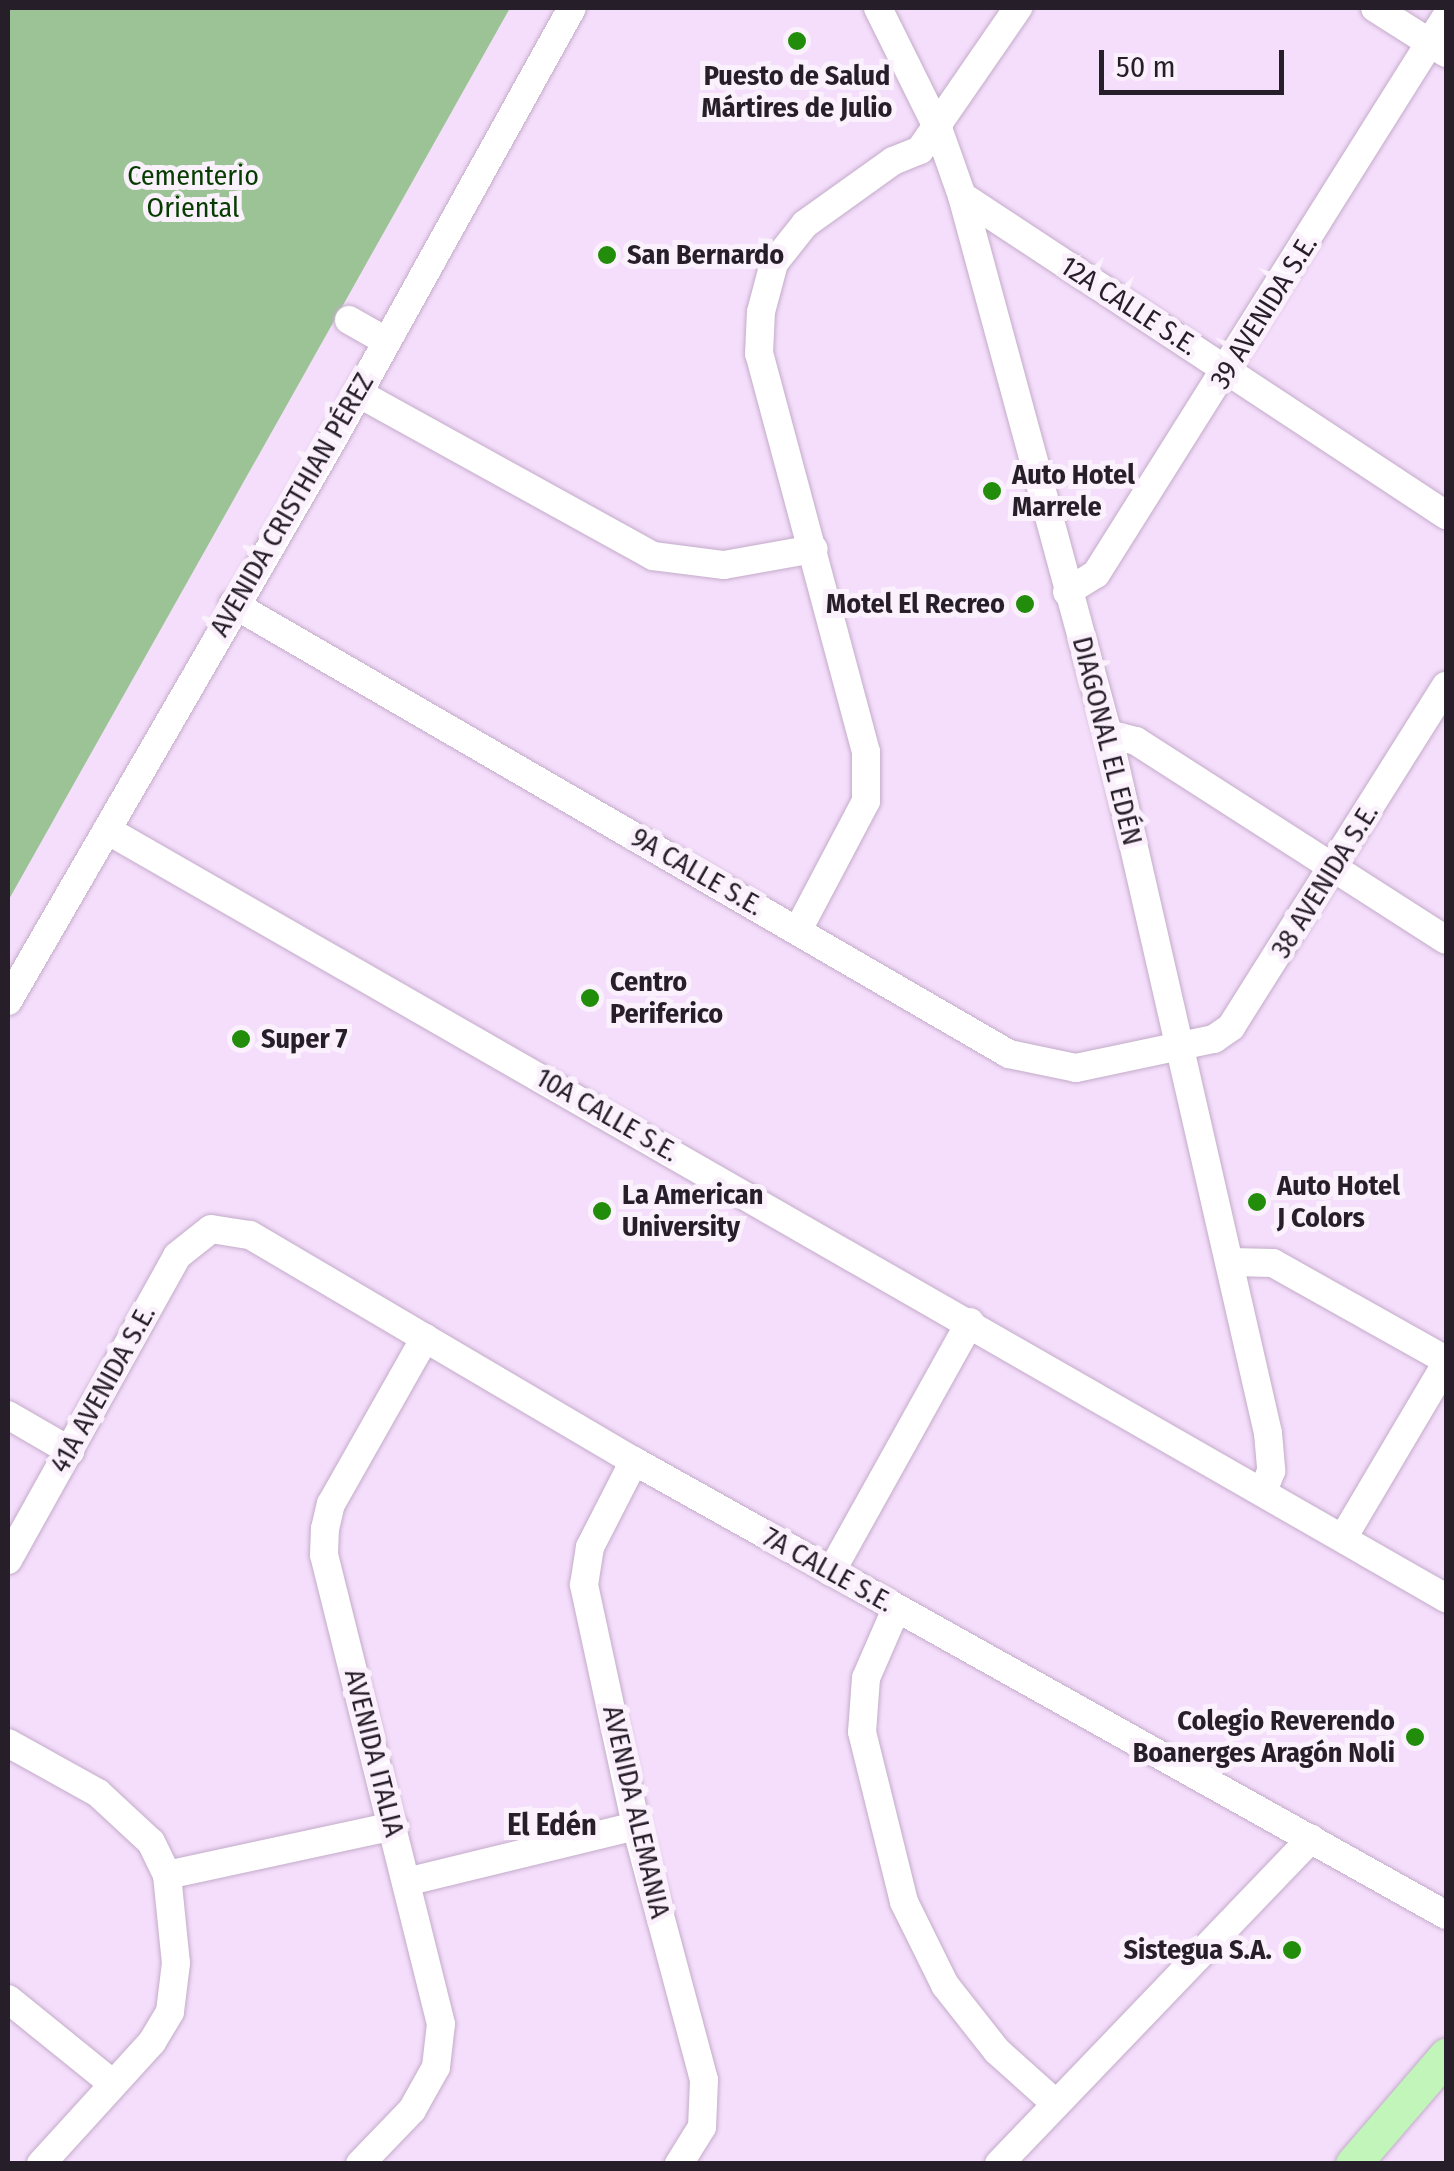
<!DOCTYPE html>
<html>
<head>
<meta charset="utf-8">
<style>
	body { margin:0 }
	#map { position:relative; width:1454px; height:2171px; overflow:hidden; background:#f5defc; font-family:"Fira Sans Condensed",sans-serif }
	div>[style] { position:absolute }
	.green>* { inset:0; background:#9cc396 }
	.roads { filter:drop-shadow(0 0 2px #c3acc9) drop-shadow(0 0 2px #c3acc9) }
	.minor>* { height:28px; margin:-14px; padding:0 14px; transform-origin:14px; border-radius:14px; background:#fff }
	.major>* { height:35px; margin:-17.5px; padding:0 17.5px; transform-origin:17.5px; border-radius:17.5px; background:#c1f5b9 }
	.dots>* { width:28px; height:28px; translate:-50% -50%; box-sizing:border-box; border:5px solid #faf1fd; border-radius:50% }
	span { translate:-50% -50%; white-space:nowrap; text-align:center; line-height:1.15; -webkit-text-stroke:10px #faf1fd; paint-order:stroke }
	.poi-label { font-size:28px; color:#261e29; font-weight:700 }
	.left { translate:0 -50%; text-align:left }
	.right { translate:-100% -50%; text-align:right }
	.park-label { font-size:28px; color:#073c00 }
	.street-label { font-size:28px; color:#261e29 }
	.neighbourhood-label { font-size:30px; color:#261e29; font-weight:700 }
	.frame { position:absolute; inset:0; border:10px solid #261e29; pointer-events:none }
	.scale { position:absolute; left:1099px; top:50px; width:185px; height:45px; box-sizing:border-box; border:5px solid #261e29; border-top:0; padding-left:12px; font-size:30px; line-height:35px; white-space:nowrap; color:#261e29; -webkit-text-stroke:8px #faf1fd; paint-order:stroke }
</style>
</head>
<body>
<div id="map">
	<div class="green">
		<div style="clip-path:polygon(8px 8px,510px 8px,8px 901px)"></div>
	</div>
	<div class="roads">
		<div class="minor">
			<div style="left:878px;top:8px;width:137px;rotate:63.6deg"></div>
			<div style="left:939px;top:131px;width:69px;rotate:70.5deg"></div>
			<div style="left:962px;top:196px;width:557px;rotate:74.82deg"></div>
			<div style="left:1108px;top:734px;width:717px;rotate:77.11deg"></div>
			<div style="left:1268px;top:1433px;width:38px;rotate:85deg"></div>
			<div style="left:1271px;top:1471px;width:22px;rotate:111deg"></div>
			<div style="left:1375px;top:8px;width:84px;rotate:32.4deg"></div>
			<div style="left:962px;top:196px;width:580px;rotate:33.39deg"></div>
			<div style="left:349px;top:320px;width:43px;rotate:29.6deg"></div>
			<div style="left:358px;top:393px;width:337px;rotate:28.9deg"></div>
			<div style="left:653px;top:556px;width:72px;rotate:7.2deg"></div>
			<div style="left:724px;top:565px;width:91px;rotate:-10.1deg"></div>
			<div style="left:1067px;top:592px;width:34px;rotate:-32deg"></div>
			<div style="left:1096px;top:574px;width:658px;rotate:-57.86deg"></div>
			<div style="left:233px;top:604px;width:897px;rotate:30.11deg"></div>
			<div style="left:1009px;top:1054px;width:68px;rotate:11.8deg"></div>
			<div style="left:1076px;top:1068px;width:141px;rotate:-11.9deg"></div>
			<div style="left:1214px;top:1039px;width:21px;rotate:-35deg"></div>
			<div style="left:1231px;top:1027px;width:403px;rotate:-57.8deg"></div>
			<div style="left:1108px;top:734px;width:29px;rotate:14deg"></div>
			<div style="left:1136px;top:741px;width:368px;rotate:32.7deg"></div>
			<div style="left:107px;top:830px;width:1544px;rotate:29.84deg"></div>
			<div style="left:798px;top:930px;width:146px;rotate:-62.2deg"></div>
			<div style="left:866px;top:801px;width:49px;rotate:-90deg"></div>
			<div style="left:866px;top:752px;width:412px;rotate:-105deg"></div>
			<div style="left:759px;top:354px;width:42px;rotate:-87.3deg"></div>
			<div style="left:761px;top:312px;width:51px;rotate:-75.1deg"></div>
			<div style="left:774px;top:263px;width:50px;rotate:-51.5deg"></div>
			<div style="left:805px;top:224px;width:108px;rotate:-35.6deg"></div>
			<div style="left:893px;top:161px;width:29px;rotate:-22deg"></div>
			<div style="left:920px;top:150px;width:173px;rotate:-55.4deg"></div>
			<div style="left:8px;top:1001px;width:649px;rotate:-59.96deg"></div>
			<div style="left:333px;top:439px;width:493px;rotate:-61deg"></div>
			<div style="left:1232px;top:1262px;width:41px;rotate:1.4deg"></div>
			<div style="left:1273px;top:1263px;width:198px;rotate:29.3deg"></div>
			<div style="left:8px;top:1415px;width:72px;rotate:30.1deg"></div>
			<div style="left:634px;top:1461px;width:97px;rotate:117.1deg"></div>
			<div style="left:590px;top:1547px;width:38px;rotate:99deg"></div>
			<div style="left:584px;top:1585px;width:247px;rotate:77.8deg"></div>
			<div style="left:636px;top:1826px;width:263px;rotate:75deg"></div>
			<div style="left:704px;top:2080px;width:47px;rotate:92.4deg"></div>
			<div style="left:702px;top:2127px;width:44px;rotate:121.9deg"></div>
			<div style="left:1343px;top:1538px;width:202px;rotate:-59.4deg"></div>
			<div style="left:8px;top:1560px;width:348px;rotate:-60.9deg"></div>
			<div style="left:177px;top:1256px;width:43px;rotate:-38.5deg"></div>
			<div style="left:211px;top:1229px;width:39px;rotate:9deg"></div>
			<div style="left:250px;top:1235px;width:446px;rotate:30.5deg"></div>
			<div style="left:634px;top:1461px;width:930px;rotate:29.21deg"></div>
			<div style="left:831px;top:1572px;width:286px;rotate:-60.9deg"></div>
			<div style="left:896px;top:1609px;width:75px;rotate:113.5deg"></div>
			<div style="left:866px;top:1678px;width:54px;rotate:94.2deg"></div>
			<div style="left:862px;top:1732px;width:175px;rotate:76.1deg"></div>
			<div style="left:904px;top:1902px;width:93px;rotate:63.7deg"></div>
			<div style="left:945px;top:1985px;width:84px;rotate:51.8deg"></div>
			<div style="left:997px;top:2051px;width:79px;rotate:41.9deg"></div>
			<div style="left:8px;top:1743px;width:103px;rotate:29.1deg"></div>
			<div style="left:98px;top:1793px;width:72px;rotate:42.8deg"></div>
			<div style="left:151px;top:1842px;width:37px;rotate:64deg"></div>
			<div style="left:167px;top:1875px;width:88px;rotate:84.2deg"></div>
			<div style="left:176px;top:1963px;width:49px;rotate:97deg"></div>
			<div style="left:170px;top:2012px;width:35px;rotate:121deg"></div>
			<div style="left:152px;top:2042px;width:165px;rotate:132.3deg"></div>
			<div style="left:167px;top:1875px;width:232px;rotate:-12.2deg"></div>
			<div style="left:406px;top:1882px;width:237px;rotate:-13.7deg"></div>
			<div style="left:8px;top:1999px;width:135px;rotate:39deg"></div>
			<div style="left:360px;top:2164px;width:75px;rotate:-46.1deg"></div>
			<div style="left:412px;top:2110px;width:49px;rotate:-60.8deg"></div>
			<div style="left:436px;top:2067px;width:43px;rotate:-83.4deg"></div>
			<div style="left:441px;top:2024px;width:483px;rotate:-104deg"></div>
			<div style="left:324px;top:1555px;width:26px;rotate:-88deg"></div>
			<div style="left:325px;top:1529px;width:26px;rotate:-77deg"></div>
			<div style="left:331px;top:1504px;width:191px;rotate:-60.5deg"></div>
			<div style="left:999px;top:2164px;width:451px;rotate:-46.2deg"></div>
		</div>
		<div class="major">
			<div style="left:1353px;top:2164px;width:143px;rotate:-49.3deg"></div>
		</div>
	</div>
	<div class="dots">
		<div style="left:797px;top:41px;background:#228c0b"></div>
		<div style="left:607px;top:255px;background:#228c0b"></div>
		<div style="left:992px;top:491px;background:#228c0b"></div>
		<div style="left:1025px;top:604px;background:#228c0b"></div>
		<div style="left:590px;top:998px;background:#228c0b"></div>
		<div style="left:241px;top:1039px;background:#228c0b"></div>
		<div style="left:1257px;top:1202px;background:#228c0b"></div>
		<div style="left:602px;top:1211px;background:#228c0b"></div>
		<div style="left:1415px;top:1737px;background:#228c0b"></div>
		<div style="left:1292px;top:1950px;background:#228c0b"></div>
	</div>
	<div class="poi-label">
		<span style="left:797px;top:92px">Puesto de Salud<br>Mártires de Julio</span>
		<span class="left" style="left:627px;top:255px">San Bernardo</span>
		<span class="left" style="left:1012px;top:491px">Auto Hotel<br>Marrele</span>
		<span class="right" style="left:1005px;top:604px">Motel El Recreo</span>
		<span class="left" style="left:610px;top:998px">Centro<br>Periferico</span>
		<span class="left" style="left:261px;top:1039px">Super 7</span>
		<span class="left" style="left:1277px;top:1202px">Auto Hotel<br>J Colors</span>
		<span class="left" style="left:622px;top:1211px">La American<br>University</span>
		<span class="right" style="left:1395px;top:1737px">Colegio Reverendo<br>Boanerges Aragón Noli</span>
		<span class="right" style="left:1272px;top:1950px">Sistegua S.A.</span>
	</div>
	<div class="park-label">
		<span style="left:193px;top:192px">Cementerio<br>Oriental</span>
	</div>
	<div class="street-label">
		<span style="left:1129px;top:306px;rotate:33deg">12A CALLE S.E.</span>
		<span style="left:1264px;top:312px;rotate:-58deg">39 AVENIDA S.E.</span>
		<span style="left:292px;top:505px;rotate:-60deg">AVENIDA CRISTHIAN PÉREZ</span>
		<span style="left:1107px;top:741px;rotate:76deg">DIAGONAL EL EDÉN</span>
		<span style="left:697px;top:872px;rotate:30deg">9A CALLE S.E.</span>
		<span style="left:1325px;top:881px;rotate:-58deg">38 AVENIDA S.E.</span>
		<span style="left:607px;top:1115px;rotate:30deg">10A CALLE S.E.</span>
		<span style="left:103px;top:1389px;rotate:-61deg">41A AVENIDA S.E.</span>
		<span style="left:828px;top:1570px;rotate:29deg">7A CALLE S.E.</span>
		<span style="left:374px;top:1753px;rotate:76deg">AVENIDA ITALIA</span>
		<span style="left:636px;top:1812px;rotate:77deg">AVENIDA ALEMANIA</span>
	</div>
	<div class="neighbourhood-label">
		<span style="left:552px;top:1825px">El Edén</span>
	</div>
	<div class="frame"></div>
	<div class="scale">50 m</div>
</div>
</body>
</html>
